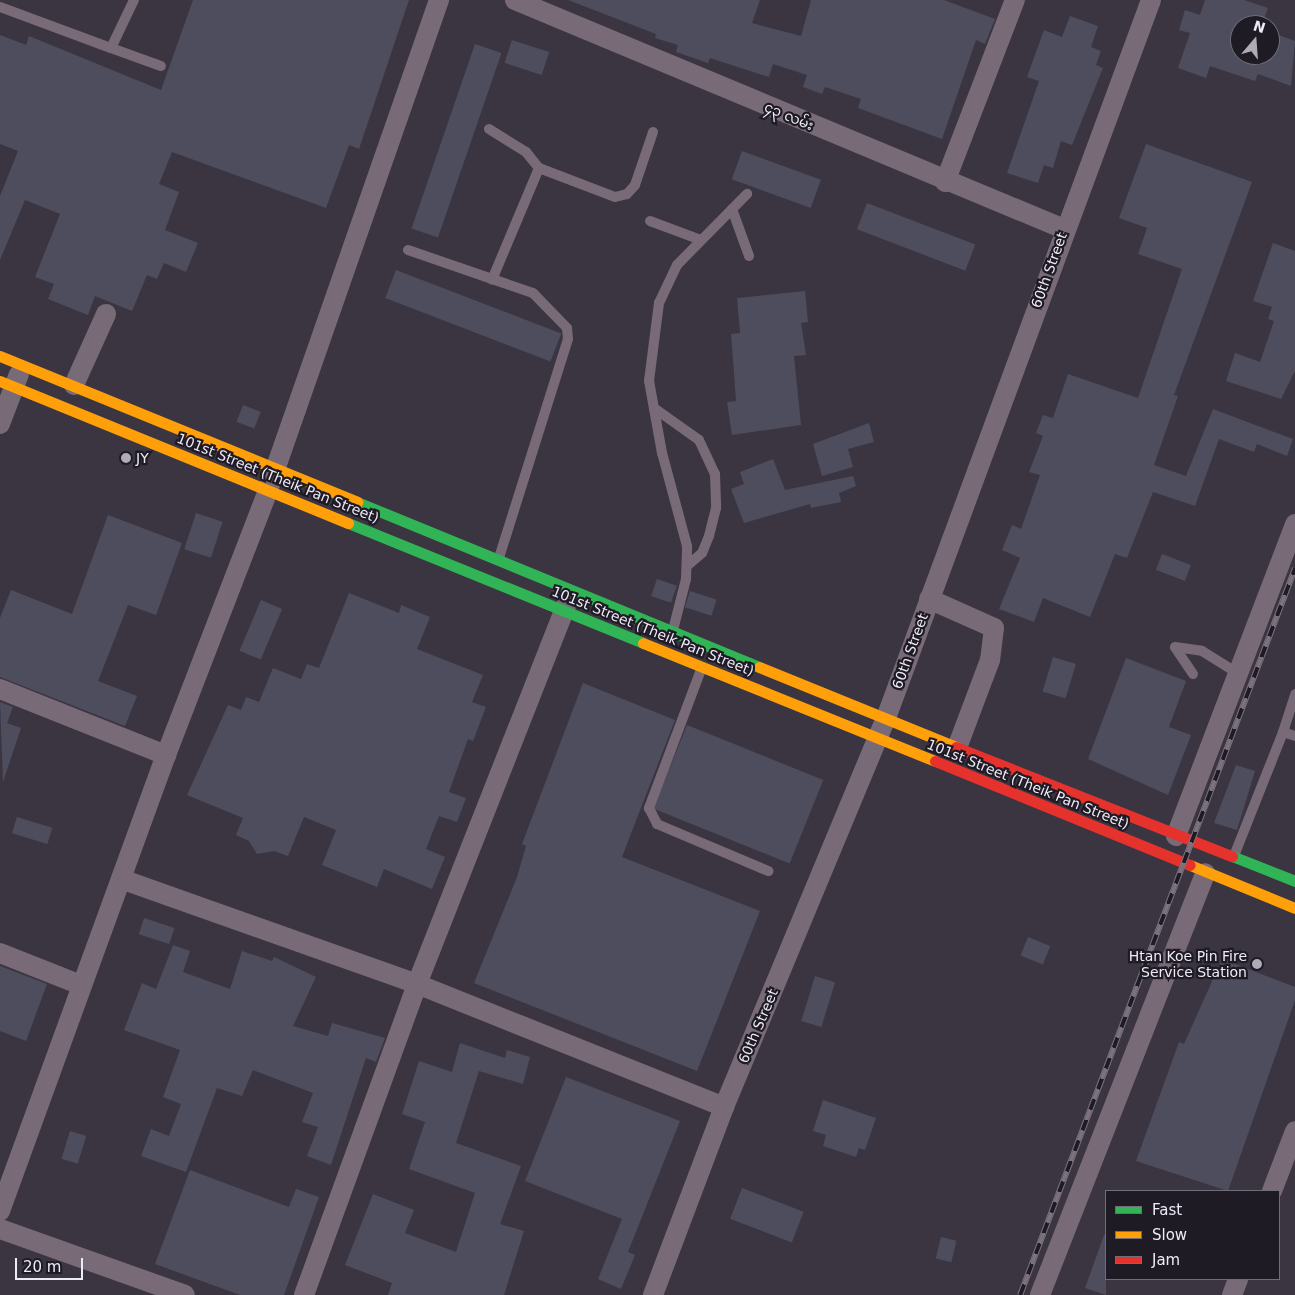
<!DOCTYPE html>
<html>
<head>
<meta charset="utf-8">
<style>
	body { margin:0 }
	#map { position:relative; width:1295px; height:1295px; overflow:hidden; background:#3a3541; font-family:"DejaVu Sans","Noto Sans Myanmar",sans-serif }
	div>[style] { position:absolute }
	.building>* { inset:0; background:#4e4d5e; transform-origin:0 0 }
	.lane>* { height:10px; margin:-5px; padding:0 5px; transform-origin:5px; border-radius:5px; background:#786b77 }
	.street>* { height:20px; margin:-10px; padding:0 10px; transform-origin:10px; border-radius:10px; background:#786b77 }
	.fast>* { height:11px; margin:-5.5px; padding:0 5.5px; transform-origin:5.5px; border-radius:5.5px; background:#30b455 }
	.slow>* { height:11px; margin:-5.5px; padding:0 5.5px; transform-origin:5.5px; border-radius:5.5px; background:#ff9f0a }
	.jam>* { height:11px; margin:-5.5px; padding:0 5.5px; transform-origin:5.5px; border-radius:5.5px; background:#e5322d }
	.rail>* { height:5.5px; margin-top:-2.75px; transform-origin:0; background:repeating-linear-gradient(90deg,#1f1b24 0 11px,#7b727d 0 22px); box-sizing:border-box; border-block:1px solid #7b727d }
	.dots>* { width:14px; height:14px; translate:-50% -50%; box-sizing:border-box; border:2px solid #1f1b24; border-radius:50% }
	span { translate:-50% -50%; white-space:nowrap; text-align:center; line-height:1.15; -webkit-text-stroke:4.5px #1f1b24; paint-order:stroke }
	.street-label { font-size:14px; color:#efeaf8 }
	.poi-label { font-size:14px; color:#efeaf8 }
	.left { translate:0 -50%; text-align:left }
	.right { translate:-100% -50%; text-align:right }
	.legend { position:absolute; left:1105px; top:1190px; width:175px; height:90px; box-sizing:border-box; background:#1f1b24; border:1px solid #726e79; margin:0; padding:6px 9px; list-style:none; font-size:15px; color:#efeaf8 }
	.legend li { display:flex; align-items:center; gap:10px; height:25px }
	.legend b { width:25px; border:1px solid #726e79 }
	.north { position:absolute; left:1230px; top:15px; width:50px; height:50px; box-sizing:border-box; background:#1f1b24; border:1px solid #726e79; border-radius:50%; rotate:18deg; font-size:14px; font-weight:700; line-height:20px; text-align:center; color:#efeaf8 }
	.north::after { content:''; display:block; margin:auto; width:18px; height:22px; background:#b0abb8; clip-path:polygon(50% 0,100% 100%,50% 72%,0 100%) }
	.scale { position:absolute; left:15px; top:1258px; width:68px; height:22px; box-sizing:border-box; border:2px solid #efeaf8; border-top:0; padding-left:6px; font-size:15px; line-height:18px; white-space:nowrap; color:#efeaf8; -webkit-text-stroke:4px #1f1b24; paint-order:stroke }
</style>
</head>
<body>
<div id="map">
	<div class="building">
		<div style="clip-path:polygon(193px 0,409px 0,359px 149px,349px 145px,326px 208px,172px 152px,159px 184px,179px 192px,165px 230px,198px 243px,186px 272px,164px 263px,157px 279px,147px 275px,132px 311px,95px 296px,88px 315px,48px 299px,54px 284px,35px 277px,60px 214px,25px 200px,0 260px,0 196px,18px 151px,0 144px,0 35px,26px 45px,29px 36px,161px 90px)"></div>
		<div style="clip-path:polygon(568px 0,760px 0,752px 23px,801px 36px,811px 0,944px 0,995px 19px,985px 44px,976px 40px,942px 139px,858px 108px,861px 99px,825px 87px,822px 94px,803px 87px,807px 75px,773px 64px,769px 77px,710px 58px,708px 63px,676px 52px,678px 45px,655px 38px,656px 34px)"></div>
		<div style="clip-path:polygon(1205px 0,1244px 0,1268px 8px,1262px 25px,1240px 25px,1240px 55px,1270px 55px,1270px 32px,1295px 41px,1291px 86px,1258px 74px,1255px 81px,1210px 66px,1206px 78px,1178px 68px,1190px 33px,1179px 30px,1185px 10px,1200px 15px)"></div>
		<div style="clip-path:polygon(1070px 16px,1098px 26px,1091px 47px,1101px 51px,1096px 65px,1103px 68px,1072px 145px,1061px 141px,1053px 168px,1044px 165px,1038px 183px,1007px 173px,1039px 81px,1027px 77px,1044px 30px,1062px 37px)"></div>
		<div style="left:512px;top:40px;width:39px;height:24px;rotate:18deg"></div>
		<div style="left:475px;top:44px;width:28px;height:195px;rotate:19deg"></div>
		<div style="clip-path:polygon(1146px 144px,1252px 182px,1174px 395px,1178px 396px,1154px 465px,1186px 476px,1213px 409px,1293px 439px,1287px 456px,1257px 444px,1254px 452px,1219px 439px,1195px 506px,1153px 492px,1127px 558px,1115px 554px,1090px 617px,1043px 598px,1034px 622px,999px 609px,1020px 558px,1002px 550px,1012px 525px,1021px 529px,1040px 475px,1029px 472px,1043px 436px,1036px 433px,1043px 415px,1053px 418px,1068px 374px,1138px 398px,1182px 269px,1138px 254px,1147px 228px,1119px 218px)"></div>
		<div style="left:742px;top:151px;width:84px;height:30px;rotate:20deg"></div>
		<div style="left:867px;top:203px;width:116px;height:28px;rotate:21deg"></div>
		<div style="clip-path:polygon(1273px 243px,1295px 251px,1295px 371px,1281px 399px,1226px 381px,1235px 353px,1260px 362px,1274px 321px,1268px 319px,1272px 307px,1253px 301px)"></div>
		<div style="left:396px;top:270px;width:177px;height:30px;rotate:21deg"></div>
		<div style="clip-path:polygon(805px 291px,808px 322px,801px 323px,806px 355px,794px 356px,801px 425px,732px 435px,727px 402px,736px 401px,731px 334px,740px 333px,737px 298px)"></div>
		<div style="left:243px;top:405px;width:19px;height:18px;rotate:21deg"></div>
		<div style="clip-path:polygon(869px 423px,874px 442px,848px 449px,853px 467px,822px 476px,813px 444px)"></div>
		<div style="clip-path:polygon(773px 459px,785px 490px,853px 476px,856px 486px,839px 493px,841px 502px,811px 508px,810px 504px,744px 523px,731px 489px,744px 484px,740px 472px)"></div>
		<div style="left:196px;top:513px;width:28px;height:38px;rotate:18deg"></div>
		<div style="clip-path:polygon(108px 515px,182px 543px,156px 615px,128px 605px,98px 681px,137px 696px,125px 726px,0 677px,0 618px,11px 590px,72px 614px)"></div>
		<div style="left:1162px;top:554px;width:31px;height:17px;rotate:21deg"></div>
		<div style="left:657px;top:579px;width:21px;height:18px;rotate:19deg"></div>
		<div style="left:690px;top:591px;width:28px;height:17px;rotate:18deg"></div>
		<div style="clip-path:polygon(349px 593px,399px 613px,401px 605px,430px 617px,417px 649px,483px 675px,472px 702px,486px 707px,473px 741px,468px 739px,449px 792px,466px 798px,457px 822px,439px 816px,426px 849px,445px 857px,432px 889px,384px 869px,377px 887px,322px 865px,336px 830px,304px 817px,288px 856px,274px 851px,257px 854px,249px 841px,236px 835px,243px 818px,187px 795px,228px 705px,241px 710px,246px 697px,259px 702px,273px 668px,301px 679px,307px 664px,319px 668px)"></div>
		<div style="left:261px;top:600px;width:23px;height:55px;rotate:23deg"></div>
		<div style="left:1053px;top:657px;width:24px;height:36px;rotate:17deg"></div>
		<div style="clip-path:polygon(1126px 658px,1186px 681px,1169px 727px,1191px 735px,1168px 795px,1088px 759px)"></div>
		<div style="clip-path:polygon(583px 683px,675px 720px,622px 857px,760px 911px,697px 1071px,474px 983px,517px 877px,526px 846px,522px 844px)"></div>
		<div style="clip-path:polygon(0 702px,13px 707px,7px 723px,21px 728px,3px 782px)"></div>
		<div style="left:687px;top:725px;width:147px;height:90px;rotate:22deg"></div>
		<div style="clip-path:polygon(1236px 765px,1255px 771px,1237px 830px,1214px 823px)"></div>
		<div style="left:17px;top:817px;width:37px;height:17px;rotate:17deg"></div>
		<div style="left:144px;top:918px;width:32px;height:17px;rotate:18deg"></div>
		<div style="left:1028px;top:937px;width:24px;height:20px;rotate:22deg"></div>
		<div style="clip-path:polygon(173px 945px,190px 951px,183px 972px,230px 989px,242px 951px,272px 961px,274px 957px,316px 977px,293px 1026px,328px 1036px,332px 1023px,385px 1038px,376px 1062px,366px 1058px,331px 1165px,307px 1156px,318px 1127px,302px 1122px,313px 1093px,253px 1070px,242px 1096px,217px 1088px,186px 1172px,141px 1156px,151px 1129px,169px 1136px,181px 1104px,163px 1097px,180px 1050px,124px 1030px,142px 983px,156px 989px)"></div>
		<div style="clip-path:polygon(1222px 959px,1295px 987px,1295px 1000px,1228px 1191px,1136px 1161px,1179px 1042px,1184px 1044px)"></div>
		<div style="clip-path:polygon(0 966px,47px 984px,26px 1041px,0 1031px)"></div>
		<div style="left:815px;top:976px;width:21px;height:47px;rotate:17deg"></div>
		<div style="clip-path:polygon(460px 1043px,505px 1058px,507px 1050px,530px 1057px,523px 1084px,479px 1071px,456px 1143px,521px 1166px,500px 1224px,524px 1231px,504px 1295px,388px 1295px,392px 1283px,345px 1265px,373px 1194px,414px 1210px,405px 1233px,456px 1252px,475px 1193px,409px 1169px,425px 1122px,402px 1114px,419px 1061px,452px 1072px)"></div>
		<div style="clip-path:polygon(566px 1077px,680px 1121px,628px 1252px,635px 1255px,621px 1289px,598px 1279px,622px 1219px,525px 1181px)"></div>
		<div style="clip-path:polygon(823px 1100px,876px 1118px,865px 1150px,859px 1148px,856px 1157px,823px 1146px,826px 1135px,813px 1131px)"></div>
		<div style="left:70px;top:1131px;width:17px;height:29px;rotate:17deg"></div>
		<div style="clip-path:polygon(190px 1170px,289px 1207px,296px 1189px,319px 1197px,284px 1295px,240px 1295px,155px 1264px)"></div>
		<div style="left:742px;top:1188px;width:66px;height:33px;rotate:21deg"></div>
		<div style="clip-path:polygon(1104px 1235px,1106px 1235px,1106px 1295px,1085px 1288px)"></div>
		<div style="left:941px;top:1237px;width:16px;height:22px;rotate:14deg"></div>
	</div>
	<div class="lane">
		<div style="left:0;top:7px;width:118px;rotate:20.3deg"></div>
		<div style="left:111px;top:48px;width:53px;rotate:-64.4deg"></div>
		<div style="left:111px;top:48px;width:53px;rotate:19.8deg"></div>
		<div style="left:489px;top:129px;width:44px;rotate:31.9deg"></div>
		<div style="left:526px;top:152px;width:21px;rotate:51deg"></div>
		<div style="left:539px;top:168px;width:121px;rotate:112.8deg"></div>
		<div style="left:539px;top:168px;width:81px;rotate:20.9deg"></div>
		<div style="left:615px;top:197px;width:12px;rotate:-14deg"></div>
		<div style="left:627px;top:194px;width:12px;rotate:-48deg"></div>
		<div style="left:635px;top:185px;width:56px;rotate:-71.2deg"></div>
		<div style="left:732px;top:209px;width:50px;rotate:70.1deg"></div>
		<div style="left:650px;top:221px;width:54px;rotate:20.4deg"></div>
		<div style="left:408px;top:250px;width:132px;rotate:19deg"></div>
		<div style="left:533px;top:293px;width:49px;rotate:45.8deg"></div>
		<div style="left:567px;top:328px;width:11px;rotate:85deg"></div>
		<div style="left:568px;top:339px;width:230px;rotate:107.5deg"></div>
		<div style="left:654px;top:408px;width:55px;rotate:35.4deg"></div>
		<div style="left:699px;top:440px;width:38px;rotate:65deg"></div>
		<div style="left:715px;top:474px;width:34px;rotate:88deg"></div>
		<div style="left:716px;top:508px;width:29px;rotate:104deg"></div>
		<div style="left:709px;top:536px;width:18px;rotate:112deg"></div>
		<div style="left:702px;top:553px;width:18px;rotate:139deg"></div>
		<div style="left:673px;top:630px;width:53px;rotate:-75.7deg"></div>
		<div style="left:686px;top:579px;width:33px;rotate:-88deg"></div>
		<div style="left:687px;top:546px;width:96px;rotate:-105deg"></div>
		<div style="left:662px;top:453px;width:73px;rotate:-100.2deg"></div>
		<div style="left:649px;top:381px;width:79px;rotate:-82.7deg"></div>
		<div style="left:659px;top:303px;width:42px;rotate:-64.7deg"></div>
		<div style="left:677px;top:265px;width:100px;rotate:-45.4deg"></div>
		<div style="left:702px;top:667px;width:151px;rotate:110.6deg"></div>
		<div style="left:649px;top:808px;width:18px;rotate:63deg"></div>
		<div style="left:657px;top:824px;width:121px;rotate:22.9deg"></div>
		<div style="left:1193px;top:674px;width:32px;rotate:-124deg"></div>
		<div style="left:1175px;top:647px;width:27px;rotate:8deg"></div>
		<div style="left:1202px;top:651px;width:44px;rotate:31.9deg"></div>
		<div style="left:1283px;top:732px;width:40px;rotate:-72deg"></div>
		<div style="left:1234px;top:856px;width:133px;rotate:-68.4deg"></div>
		<div style="left:1283px;top:732px;width:13px;rotate:18deg"></div>
	</div>
	<div class="street">
		<div style="left:515px;top:0;width:595px;rotate:22.64deg"></div>
		<div style="left:945px;top:182px;width:195px;rotate:-69deg"></div>
		<div style="left:74px;top:385px;width:78px;rotate:-65.7deg"></div>
		<div style="left:0;top:424px;width:53px;rotate:-69.2deg"></div>
		<div style="left:929px;top:599px;width:71px;rotate:24deg"></div>
		<div style="left:994px;top:628px;width:32px;rotate:97deg"></div>
		<div style="left:990px;top:660px;width:94px;rotate:110.6deg"></div>
		<div style="left:0;top:689px;width:179px;rotate:21.7deg"></div>
		<div style="left:1176px;top:836px;width:334px;rotate:-69.1deg"></div>
		<div style="left:121px;top:879px;width:314px;rotate:19.5deg"></div>
		<div style="left:417px;top:984px;width:331px;rotate:21.8deg"></div>
		<div style="left:0;top:953px;width:87px;rotate:21.6deg"></div>
		<div style="left:1272px;top:1191px;width:64px;rotate:-69deg"></div>
		<div style="left:0;top:1211px;width:485px;rotate:-70deg"></div>
		<div style="left:166px;top:755px;width:284px;rotate:-68.9deg"></div>
		<div style="left:268px;top:490px;width:519px;rotate:-70.76deg"></div>
		<div style="left:0;top:1229px;width:196px;rotate:19.6deg"></div>
		<div style="left:304px;top:1295px;width:331px;rotate:-70deg"></div>
		<div style="left:417px;top:984px;width:415px;rotate:-68.5deg"></div>
		<div style="left:653px;top:1295px;width:201px;rotate:-69.3deg"></div>
		<div style="left:724px;top:1107px;width:421px;rotate:-67.4deg"></div>
		<div style="left:886px;top:718px;width:765px;rotate:-69.74deg"></div>
		<div style="left:1040px;top:1295px;width:453px;rotate:-68.6deg"></div>
		<div style="left:1232px;top:1295px;width:17px;rotate:-69deg"></div>
	</div>
	<div class="fast">
		<div style="left:357px;top:502px;width:435px;rotate:22.3deg"></div>
		<div style="left:348px;top:523px;width:318px;rotate:22.1deg"></div>
		<div style="left:1232px;top:856px;width:68px;rotate:21.6deg"></div>
	</div>
	<div class="slow">
		<div style="left:0;top:356px;width:386px;rotate:22.2deg"></div>
		<div style="left:0;top:381px;width:376px;rotate:22.2deg"></div>
		<div style="left:643px;top:643px;width:315px;rotate:22deg"></div>
		<div style="left:759px;top:667px;width:213px;rotate:22.1deg"></div>
		<div style="left:1190px;top:865px;width:113px;rotate:22.3deg"></div>
	</div>
	<div class="jam">
		<div style="left:956px;top:747px;width:297px;rotate:21.6deg"></div>
		<div style="left:935px;top:761px;width:275px;rotate:22.2deg"></div>
	</div>
	<div class="rail">
		<div style="left:1020px;top:1295px;width:777px;rotate:-69.28deg"></div>
	</div>
	<div class="dots">
		<div style="left:126px;top:458px;background:#b0abb8"></div>
		<div style="left:1257px;top:964px;background:#b0abb8"></div>
	</div>
	<div class="street-label">
		<span style="left:789px;top:116px;rotate:23deg">၄၃ လမ်း</span>
		<span style="left:1049px;top:270px;rotate:-70deg">60th Street</span>
		<span style="left:278px;top:478px;rotate:22deg">101st Street (Theik Pan Street)</span>
		<span style="left:653px;top:631px;rotate:22deg">101st Street (Theik Pan Street)</span>
		<span style="left:910px;top:651px;rotate:-70deg">60th Street</span>
		<span style="left:1028px;top:784px;rotate:22deg">101st Street (Theik Pan Street)</span>
		<span style="left:758px;top:1026px;rotate:-67deg">60th Street</span>
	</div>
	<div class="poi-label">
		<span class="left" style="left:136px;top:458px">JY</span>
		<span class="right" style="left:1247px;top:964px">Htan Koe Pin Fire<br>Service Station</span>
	</div>
	<ul class="legend">
	<li><b style="height:6px;background:#30b455"></b>Fast</li>
	<li><b style="height:6px;background:#ff9f0a"></b>Slow</li>
	<li><b style="height:6px;background:#e5322d"></b>Jam</li>
	</ul>
	<div class="north">N</div>
	<div class="scale">20 m</div>
</div>
</body>
</html>
